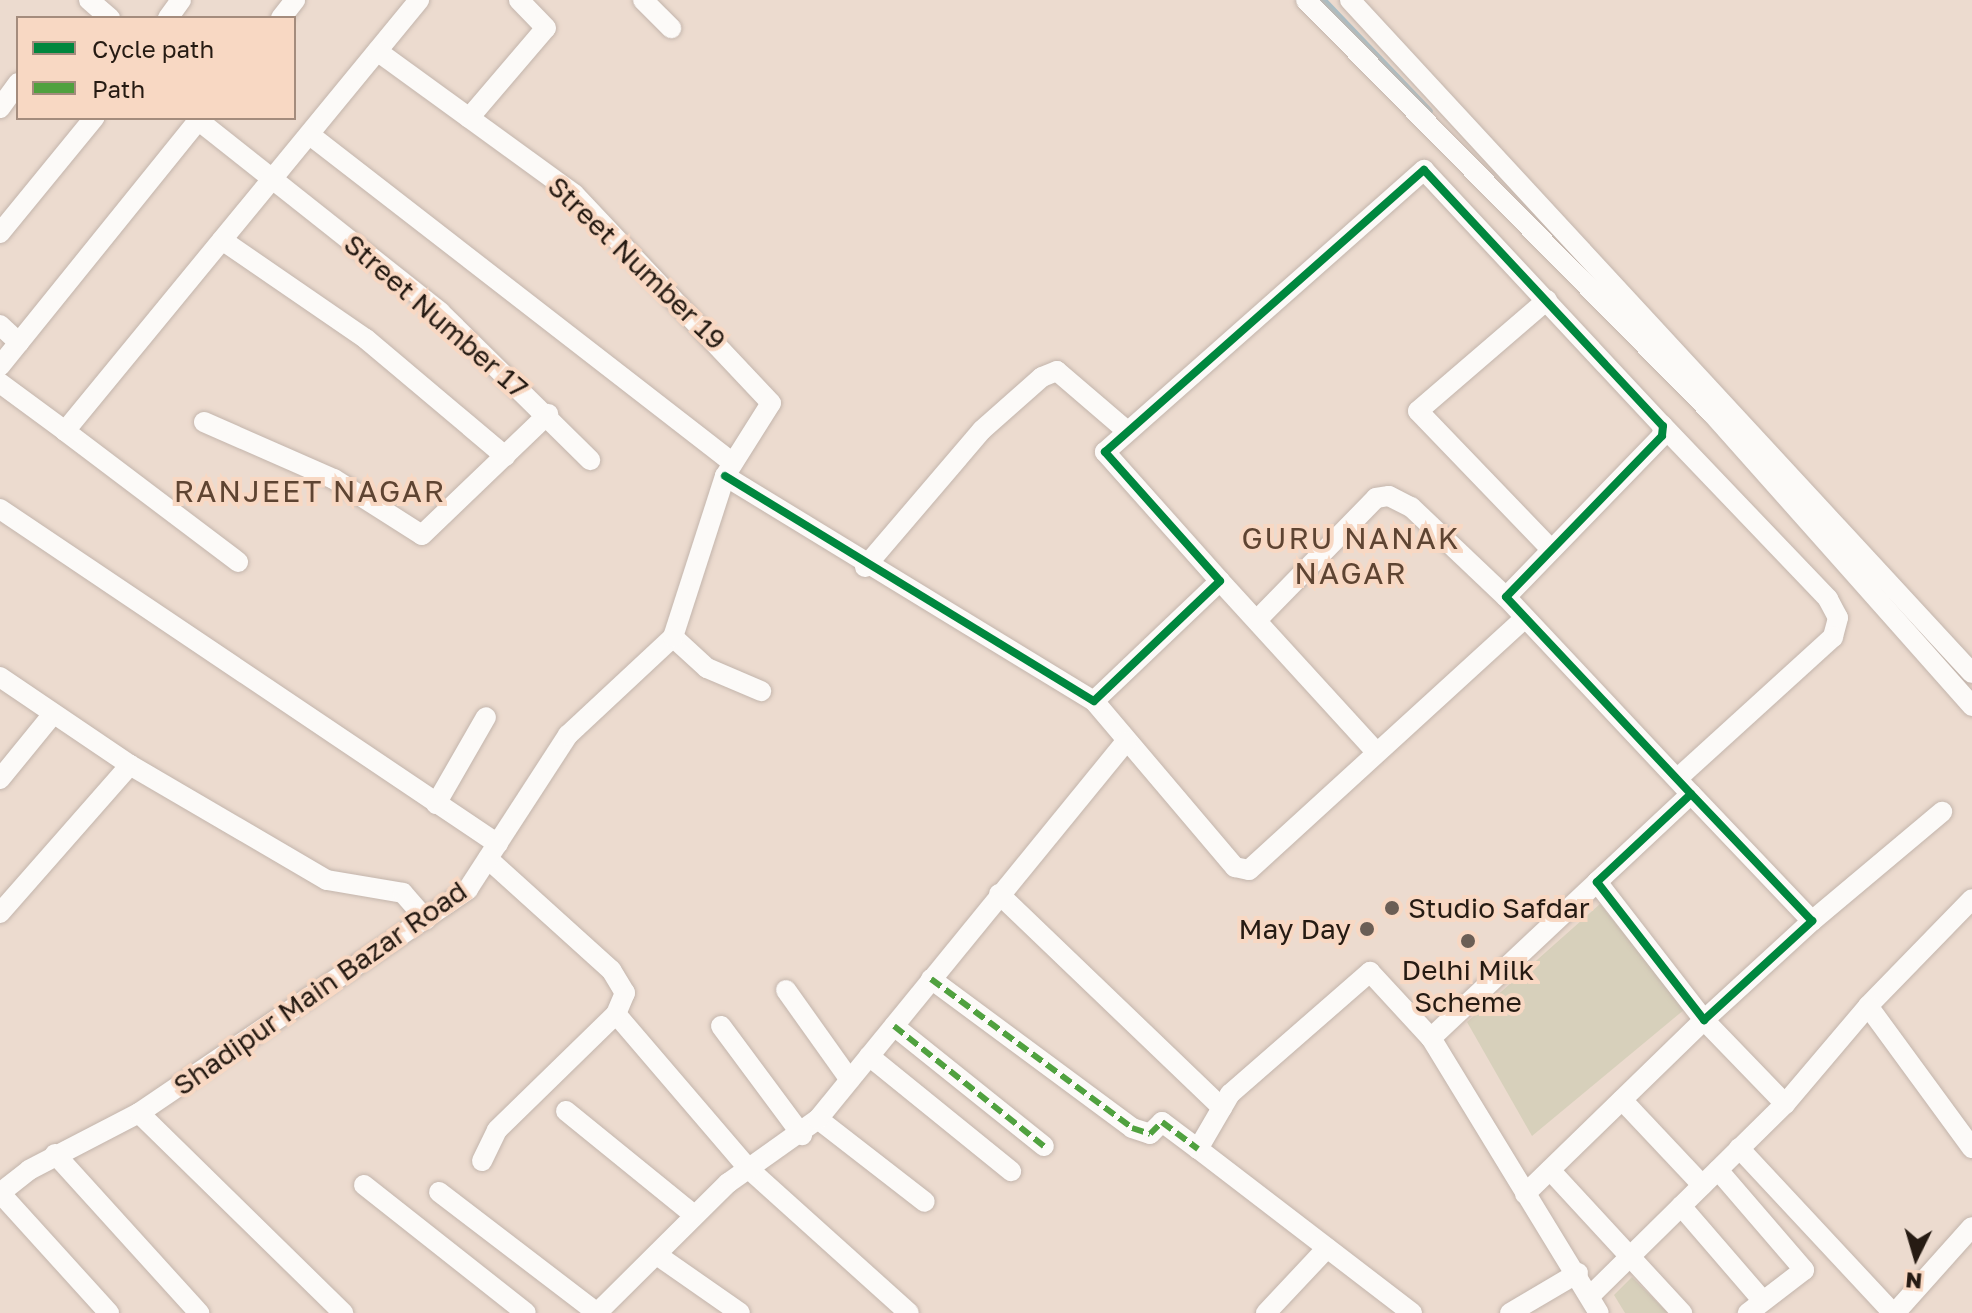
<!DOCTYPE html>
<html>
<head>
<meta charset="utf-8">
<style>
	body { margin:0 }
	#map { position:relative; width:1972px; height:1313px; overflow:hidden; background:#ecdbcf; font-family:"Golos Text",sans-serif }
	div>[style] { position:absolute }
	.green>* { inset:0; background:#d7d0bb }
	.stream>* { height:7px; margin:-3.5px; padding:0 3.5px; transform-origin:3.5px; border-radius:3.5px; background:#a8bec6 }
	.roads { filter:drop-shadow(0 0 2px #c3b5ac) drop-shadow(0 0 2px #c3b5ac) }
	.minor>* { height:20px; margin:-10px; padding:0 10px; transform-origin:10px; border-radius:10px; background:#fcfaf8 }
	.quiet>* { height:6px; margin-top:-3px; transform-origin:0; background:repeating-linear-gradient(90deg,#50a13f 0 12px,transparent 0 18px) }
	.cycleway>* { height:8px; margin:-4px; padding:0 4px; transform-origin:4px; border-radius:4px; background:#00873e }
	.dots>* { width:22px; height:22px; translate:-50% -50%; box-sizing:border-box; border:4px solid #f8d8c3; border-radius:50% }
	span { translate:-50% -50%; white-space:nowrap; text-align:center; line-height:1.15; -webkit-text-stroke:8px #f8d8c3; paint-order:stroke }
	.street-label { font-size:28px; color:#261b13 }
	.poi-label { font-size:28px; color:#261b13 }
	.left { translate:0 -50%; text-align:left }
	.right { translate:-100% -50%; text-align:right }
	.neighbourhood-label { font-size:30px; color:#5e4432; letter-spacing:2px }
	.legend { position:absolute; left:16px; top:16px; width:280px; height:104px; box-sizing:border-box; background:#f8d8c3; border:2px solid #a48c7d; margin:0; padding:10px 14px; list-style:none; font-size:24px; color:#261b13 }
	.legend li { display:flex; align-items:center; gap:16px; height:40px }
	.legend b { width:40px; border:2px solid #a48c7d }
	.north { position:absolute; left:1876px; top:1217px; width:80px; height:80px; -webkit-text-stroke:6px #f8d8c3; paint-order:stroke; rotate:185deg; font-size:22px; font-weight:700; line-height:32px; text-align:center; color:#261b13 }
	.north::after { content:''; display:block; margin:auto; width:28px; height:36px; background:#261b13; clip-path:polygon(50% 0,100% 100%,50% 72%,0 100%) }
</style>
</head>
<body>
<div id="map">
	<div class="green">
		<div style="clip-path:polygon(1600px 904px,1685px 1009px,1532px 1136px,1467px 1022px)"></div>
		<div style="clip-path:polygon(1632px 1277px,1668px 1313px,1625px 1313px,1614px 1295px)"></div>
	</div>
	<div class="stream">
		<div style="left:1323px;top:0;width:153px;rotate:46.3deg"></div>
	</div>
	<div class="roads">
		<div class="minor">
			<div style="left:89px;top:0;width:28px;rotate:41deg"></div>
			<div style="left:643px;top:0;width:40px;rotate:45deg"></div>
			<div style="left:1306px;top:0;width:579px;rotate:45.49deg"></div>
			<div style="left:1712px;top:413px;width:392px;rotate:48.4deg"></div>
			<div style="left:1350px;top:0;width:916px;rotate:47.26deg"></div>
			<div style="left:168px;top:18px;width:22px;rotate:-54deg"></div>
			<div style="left:281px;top:18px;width:23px;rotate:-52deg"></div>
			<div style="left:0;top:108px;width:31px;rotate:-54deg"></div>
			<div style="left:469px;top:118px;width:118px;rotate:-49.5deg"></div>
			<div style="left:546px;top:28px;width:39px;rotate:-134deg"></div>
			<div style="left:198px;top:120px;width:309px;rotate:38.4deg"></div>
			<div style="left:440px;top:312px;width:211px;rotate:44.6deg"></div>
			<div style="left:310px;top:135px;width:535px;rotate:37.79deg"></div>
			<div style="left:0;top:233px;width:149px;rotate:-50.7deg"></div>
			<div style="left:222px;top:240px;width:175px;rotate:34.5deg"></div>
			<div style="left:366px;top:339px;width:182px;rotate:40.1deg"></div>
			<div style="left:1547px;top:300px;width:170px;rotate:139.3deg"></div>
			<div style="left:1418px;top:411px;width:192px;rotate:46.1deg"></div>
			<div style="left:0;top:325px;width:26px;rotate:43deg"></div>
			<div style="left:0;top:366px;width:319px;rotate:-51.1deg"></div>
			<div style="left:0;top:383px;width:81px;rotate:36.4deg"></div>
			<div style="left:65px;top:431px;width:558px;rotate:-50.6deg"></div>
			<div style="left:204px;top:422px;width:142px;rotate:23.7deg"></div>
			<div style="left:334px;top:479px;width:104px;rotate:32.5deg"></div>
			<div style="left:422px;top:535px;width:175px;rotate:-43.8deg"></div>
			<div style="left:1661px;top:424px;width:242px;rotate:46.3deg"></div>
			<div style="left:1828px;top:599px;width:21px;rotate:62deg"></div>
			<div style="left:1838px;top:618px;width:20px;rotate:105deg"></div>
			<div style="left:1833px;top:637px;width:208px;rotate:137.7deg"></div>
			<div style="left:65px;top:431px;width:217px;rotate:37.1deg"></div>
			<div style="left:725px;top:476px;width:432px;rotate:31.4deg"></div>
			<div style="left:1094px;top:701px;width:174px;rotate:-43.6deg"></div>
			<div style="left:1220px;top:581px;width:173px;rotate:-131.7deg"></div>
			<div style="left:1105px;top:452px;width:426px;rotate:-41.5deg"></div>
			<div style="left:1424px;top:170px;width:350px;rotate:47deg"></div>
			<div style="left:1663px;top:426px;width:10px;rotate:96deg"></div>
			<div style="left:1662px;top:436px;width:224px;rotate:134.1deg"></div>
			<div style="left:1506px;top:597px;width:270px;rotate:46.8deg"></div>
			<div style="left:1691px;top:794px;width:129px;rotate:136.9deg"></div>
			<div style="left:1597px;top:882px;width:175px;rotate:52.2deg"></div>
			<div style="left:1704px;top:1020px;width:147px;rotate:-42.5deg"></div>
			<div style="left:1812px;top:921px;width:175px;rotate:-133.6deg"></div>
			<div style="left:0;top:509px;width:600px;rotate:33.93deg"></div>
			<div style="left:865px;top:567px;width:180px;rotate:-49.5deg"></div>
			<div style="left:982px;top:430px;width:80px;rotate:-41.5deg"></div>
			<div style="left:1042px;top:377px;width:16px;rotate:-22deg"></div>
			<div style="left:1057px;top:371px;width:92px;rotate:40.6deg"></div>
			<div style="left:1220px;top:581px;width:231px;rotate:47.6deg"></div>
			<div style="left:1258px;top:619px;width:169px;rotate:-45.7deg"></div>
			<div style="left:1376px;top:498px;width:13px;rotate:-9deg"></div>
			<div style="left:1389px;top:496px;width:25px;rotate:27deg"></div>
			<div style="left:1411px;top:507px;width:131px;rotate:43.5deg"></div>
			<div style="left:673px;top:637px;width:46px;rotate:42.4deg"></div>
			<div style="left:707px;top:668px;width:59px;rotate:23.1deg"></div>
			<div style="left:0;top:677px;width:157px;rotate:34.1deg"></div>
			<div style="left:130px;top:765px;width:228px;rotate:30.3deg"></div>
			<div style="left:327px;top:880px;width:77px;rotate:9.7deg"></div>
			<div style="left:403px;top:893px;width:35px;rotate:49deg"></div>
			<div style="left:1094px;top:701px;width:218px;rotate:49.7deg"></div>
			<div style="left:1235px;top:867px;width:14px;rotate:12deg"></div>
			<div style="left:1249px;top:870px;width:372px;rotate:-42.4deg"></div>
			<div style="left:0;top:779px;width:84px;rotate:-50.8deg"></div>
			<div style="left:436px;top:804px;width:100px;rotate:-60.1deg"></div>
			<div style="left:999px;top:894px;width:309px;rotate:43.8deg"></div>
			<div style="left:0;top:913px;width:197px;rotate:-48.7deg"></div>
			<div style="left:1812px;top:921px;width:170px;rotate:-40deg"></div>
			<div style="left:931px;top:979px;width:250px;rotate:36.5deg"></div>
			<div style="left:1132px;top:1128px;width:19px;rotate:18deg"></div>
			<div style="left:1150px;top:1134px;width:17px;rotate:-45deg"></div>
			<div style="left:1162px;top:1122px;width:45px;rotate:36.9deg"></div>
			<div style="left:786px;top:990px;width:110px;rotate:54.6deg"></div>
			<div style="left:1868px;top:1006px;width:149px;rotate:-45.8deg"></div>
			<div style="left:616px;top:1014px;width:204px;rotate:49.4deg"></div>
			<div style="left:749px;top:1169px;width:215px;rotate:42deg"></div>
			<div style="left:721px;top:1026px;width:136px;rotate:53.4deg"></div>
			<div style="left:894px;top:1026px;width:192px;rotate:38.7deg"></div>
			<div style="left:1431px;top:1038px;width:228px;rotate:-43.2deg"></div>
			<div style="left:869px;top:1056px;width:183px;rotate:39deg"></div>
			<div style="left:1622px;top:1100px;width:117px;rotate:46.7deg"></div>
			<div style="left:566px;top:1111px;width:165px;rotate:39.1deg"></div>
			<div style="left:139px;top:1113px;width:286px;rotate:44.4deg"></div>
			<div style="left:818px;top:1119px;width:135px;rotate:37.8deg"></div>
			<div style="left:1739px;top:1148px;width:226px;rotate:47deg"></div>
			<div style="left:55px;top:1154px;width:215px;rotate:47.8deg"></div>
			<div style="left:482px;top:1161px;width:34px;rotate:-64deg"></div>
			<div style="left:497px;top:1130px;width:166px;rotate:-44.3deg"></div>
			<div style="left:616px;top:1014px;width:23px;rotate:-67deg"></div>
			<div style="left:625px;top:993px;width:27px;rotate:-121deg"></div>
			<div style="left:611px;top:970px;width:166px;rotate:-137.9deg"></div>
			<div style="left:1550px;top:1170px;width:195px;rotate:47.3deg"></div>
			<div style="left:1718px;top:1170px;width:132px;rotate:49.3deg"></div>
			<div style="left:1804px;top:1270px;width:71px;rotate:142.5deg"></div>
			<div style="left:364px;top:1185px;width:206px;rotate:38.3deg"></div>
			<div style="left:439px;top:1192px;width:199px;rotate:37.4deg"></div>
			<div style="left:597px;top:1313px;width:185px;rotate:-44.8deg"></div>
			<div style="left:728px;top:1183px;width:110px;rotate:-35.4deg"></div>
			<div style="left:818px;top:1119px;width:487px;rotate:-50.8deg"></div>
			<div style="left:1525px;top:1194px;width:250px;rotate:-44.2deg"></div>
			<div style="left:1704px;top:1020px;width:117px;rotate:46deg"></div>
			<div style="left:1785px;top:1104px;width:128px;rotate:-49.7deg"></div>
			<div style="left:1868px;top:1006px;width:176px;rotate:53.8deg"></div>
			<div style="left:1681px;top:1206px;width:125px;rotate:49.2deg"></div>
			<div style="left:657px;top:1255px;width:101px;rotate:34.9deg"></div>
			<div style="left:1591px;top:1295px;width:272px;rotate:-44.6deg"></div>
			<div style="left:109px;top:1313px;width:162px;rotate:-132.2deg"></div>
			<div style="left:0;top:1193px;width:37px;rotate:-38deg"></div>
			<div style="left:29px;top:1170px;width:124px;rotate:-27.4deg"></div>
			<div style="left:139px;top:1113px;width:398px;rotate:-34.2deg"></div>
			<div style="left:468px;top:889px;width:184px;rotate:-57deg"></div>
			<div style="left:568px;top:735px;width:144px;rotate:-43deg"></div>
			<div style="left:673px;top:637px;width:169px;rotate:-72.1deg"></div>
			<div style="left:725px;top:476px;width:86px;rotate:-57.8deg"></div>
			<div style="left:771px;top:403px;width:287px;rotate:-133.3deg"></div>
			<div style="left:574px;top:194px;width:243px;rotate:-144deg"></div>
			<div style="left:1266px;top:1313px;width:89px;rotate:-46.8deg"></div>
			<div style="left:1412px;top:1313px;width:270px;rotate:-142.5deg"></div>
			<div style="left:1198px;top:1149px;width:64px;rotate:-59.8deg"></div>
			<div style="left:1230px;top:1094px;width:186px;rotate:-41.1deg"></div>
			<div style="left:1370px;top:972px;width:90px;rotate:47.3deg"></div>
			<div style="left:1431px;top:1038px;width:322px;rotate:58.6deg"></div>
			<div style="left:1510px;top:1313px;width:79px;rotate:-30.5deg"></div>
			<div style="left:1895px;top:1313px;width:115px;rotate:-48.2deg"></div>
		</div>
	</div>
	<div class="quiet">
		<div style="left:931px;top:979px;width:250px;rotate:36.5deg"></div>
		<div style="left:1132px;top:1128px;width:19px;rotate:18deg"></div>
		<div style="left:1150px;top:1134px;width:17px;rotate:-45deg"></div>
		<div style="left:1162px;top:1122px;width:45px;rotate:36.9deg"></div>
		<div style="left:894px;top:1026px;width:192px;rotate:38.7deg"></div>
	</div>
	<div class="cycleway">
		<div style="left:725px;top:476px;width:432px;rotate:31.4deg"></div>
		<div style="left:1094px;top:701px;width:174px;rotate:-43.6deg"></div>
		<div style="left:1220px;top:581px;width:173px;rotate:-131.7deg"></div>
		<div style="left:1105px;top:452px;width:426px;rotate:-41.5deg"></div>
		<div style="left:1424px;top:170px;width:350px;rotate:47deg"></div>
		<div style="left:1663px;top:426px;width:10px;rotate:96deg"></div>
		<div style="left:1662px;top:436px;width:224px;rotate:134.1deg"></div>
		<div style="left:1506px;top:597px;width:270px;rotate:46.8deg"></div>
		<div style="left:1691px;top:794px;width:129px;rotate:136.9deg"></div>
		<div style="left:1597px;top:882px;width:175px;rotate:52.2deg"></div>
		<div style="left:1704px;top:1020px;width:147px;rotate:-42.5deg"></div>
		<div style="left:1812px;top:921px;width:175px;rotate:-133.6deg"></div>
	</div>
	<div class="dots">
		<div style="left:1392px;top:908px;background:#6b5e55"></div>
		<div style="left:1367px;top:929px;background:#6b5e55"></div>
		<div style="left:1468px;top:941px;background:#6b5e55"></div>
	</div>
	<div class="street-label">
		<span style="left:637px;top:263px;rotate:44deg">Street Number 19</span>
		<span style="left:436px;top:316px;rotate:41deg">Street Number 17</span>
		<span style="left:320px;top:988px;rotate:-35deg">Shadipur Main Bazar Road</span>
	</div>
	<div class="poi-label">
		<span class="left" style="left:1408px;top:908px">Studio Safdar</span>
		<span class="right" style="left:1351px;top:929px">May Day</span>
		<span style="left:1468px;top:986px">Delhi Milk<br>Scheme</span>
	</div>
	<div class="neighbourhood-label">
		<span style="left:310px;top:491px">RANJEET NAGAR</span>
		<span style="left:1351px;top:555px">GURU NANAK<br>NAGAR</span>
	</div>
	<ul class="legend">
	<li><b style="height:10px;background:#00873e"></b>Cycle path</li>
	<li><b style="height:10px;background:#50a13f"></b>Path</li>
	</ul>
	<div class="north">N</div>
</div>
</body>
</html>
